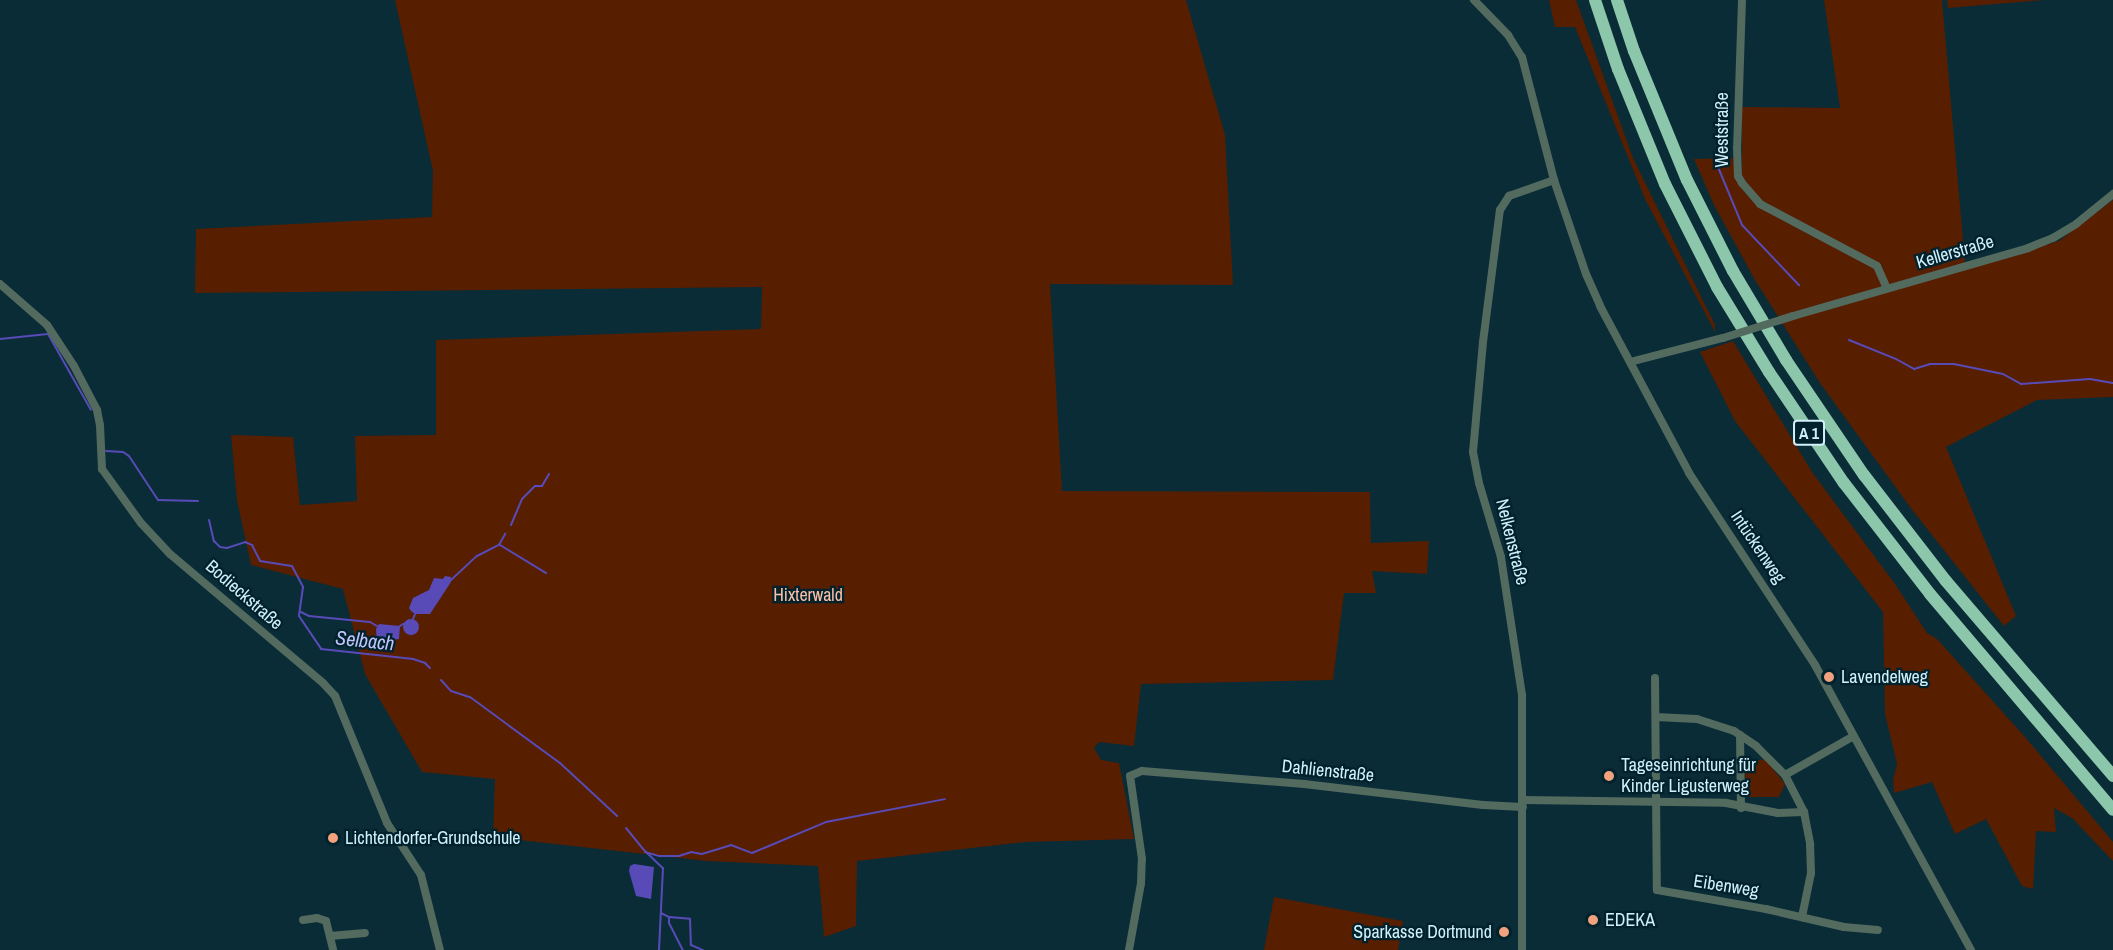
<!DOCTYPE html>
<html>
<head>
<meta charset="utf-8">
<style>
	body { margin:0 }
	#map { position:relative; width:2113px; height:950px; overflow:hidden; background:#0a2c37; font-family:"Archivo Narrow",sans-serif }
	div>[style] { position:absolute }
	.green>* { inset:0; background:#571e00 }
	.water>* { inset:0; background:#584bb8 }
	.round { border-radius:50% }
	.stream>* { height:2px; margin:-1px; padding:0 1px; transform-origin:1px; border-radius:1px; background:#584bb8 }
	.minor>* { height:8px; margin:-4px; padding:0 4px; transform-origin:4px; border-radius:4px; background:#536a5f }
	.highway>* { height:12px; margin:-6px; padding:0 6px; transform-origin:6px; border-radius:6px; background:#8cc7ab }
	.minor-bridge>* { height:8px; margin:-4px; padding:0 4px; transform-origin:4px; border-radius:4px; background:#536a5f }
	.dots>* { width:16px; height:16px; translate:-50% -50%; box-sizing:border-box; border:3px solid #00222d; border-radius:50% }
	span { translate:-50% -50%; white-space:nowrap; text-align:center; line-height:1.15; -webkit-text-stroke:4.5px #00222d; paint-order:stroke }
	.shield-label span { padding:2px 4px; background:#00222d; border:2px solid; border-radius:4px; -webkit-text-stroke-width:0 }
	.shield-label { font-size:16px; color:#d1f0fc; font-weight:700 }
	.street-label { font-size:18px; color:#d1f0fc }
	.park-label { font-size:18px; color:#fcbfa6 }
	.poi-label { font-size:18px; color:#d1f0fc }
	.left { translate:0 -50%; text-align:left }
	.right { translate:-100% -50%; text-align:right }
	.water-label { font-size:20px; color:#c3c4fc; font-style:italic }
</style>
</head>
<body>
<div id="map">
	<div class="green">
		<div style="clip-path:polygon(395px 0,1186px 0,1225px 135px,1233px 285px,1050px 284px,1062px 491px,1370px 492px,1371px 543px,1429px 541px,1427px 574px,1372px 571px,1376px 593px,1344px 593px,1333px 680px,1141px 684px,1134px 746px,1099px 742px,1094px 748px,1101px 760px,1119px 763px,1134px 839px,1025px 842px,857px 861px,856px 926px,824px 937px,818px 866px,707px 861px,493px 837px,495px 779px,422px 772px,365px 674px,343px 589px,251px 565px,237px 500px,231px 435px,293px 437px,300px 505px,357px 501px,355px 436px,436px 435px,436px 340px,761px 329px,762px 287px,195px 293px,196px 229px,432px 217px,433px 171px)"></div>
		<div style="clip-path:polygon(1549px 0,1576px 0,1633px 158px,1715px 325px,1715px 332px,1645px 199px,1575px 27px,1555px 27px)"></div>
		<div style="clip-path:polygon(1824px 0,1942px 0,1965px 263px,1888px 286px,1882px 266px,1762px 201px,1754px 195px,1742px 175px,1742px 107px,1840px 108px)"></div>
		<div style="clip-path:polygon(1947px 0,2044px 0,1948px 8px)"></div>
		<div style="clip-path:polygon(1733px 158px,1736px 177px,1745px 193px,1759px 207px,1812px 236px,1875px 266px,1886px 291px,2059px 241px,2113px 200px,2113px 397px,2037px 400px,1946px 447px,2016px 616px,2004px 626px,1913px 511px,1820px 383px,1755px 280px,1714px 205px,1694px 159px)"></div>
		<div style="clip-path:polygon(1733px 341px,1812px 472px,1895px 584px,1927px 633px,1937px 639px,2025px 737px,2113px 842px,2113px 861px,2072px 818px,2054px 808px,2056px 832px,2036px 831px,2033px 889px,2022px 886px,1986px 819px,1955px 834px,1932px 782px,1894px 793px,1893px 780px,1897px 764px,1885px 714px,1883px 612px,1735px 421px,1700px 352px)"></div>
		<div style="clip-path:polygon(1765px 759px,1785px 784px,1779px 797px,1746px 797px,1745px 768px,1754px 761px)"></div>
		<div style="clip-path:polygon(1274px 897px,1403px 921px,1398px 950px,1264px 950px)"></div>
	</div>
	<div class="water">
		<div style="clip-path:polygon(445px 576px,451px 577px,451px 582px,430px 614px,415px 614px,411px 611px,409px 608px,413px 598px,429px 590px,434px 578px,443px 579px)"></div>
		<div class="round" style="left:403px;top:619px;width:16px;height:16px"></div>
		<div style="clip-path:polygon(379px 624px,400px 626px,399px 639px,377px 642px,376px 629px)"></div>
		<div style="clip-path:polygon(634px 864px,654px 867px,651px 899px,636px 896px,629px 871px,630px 866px)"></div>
	</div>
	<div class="stream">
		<div style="left:1718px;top:167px;width:63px;rotate:67.5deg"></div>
		<div style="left:1742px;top:225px;width:83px;rotate:46.5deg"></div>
		<div style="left:0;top:339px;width:48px;rotate:-5.9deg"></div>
		<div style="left:48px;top:334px;width:87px;rotate:60.5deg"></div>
		<div style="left:1849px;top:340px;width:51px;rotate:22deg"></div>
		<div style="left:1896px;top:359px;width:21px;rotate:29deg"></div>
		<div style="left:1914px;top:369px;width:17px;rotate:-17deg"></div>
		<div style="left:1930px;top:364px;width:24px"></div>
		<div style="left:1954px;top:364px;width:50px;rotate:11.5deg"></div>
		<div style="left:2003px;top:374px;width:21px;rotate:29deg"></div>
		<div style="left:2021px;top:384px;width:69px;rotate:-4.1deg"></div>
		<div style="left:2090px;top:379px;width:23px;rotate:10deg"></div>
		<div style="left:106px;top:451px;width:17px;rotate:3deg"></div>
		<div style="left:123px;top:452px;width:7px;rotate:34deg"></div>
		<div style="left:129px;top:456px;width:53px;rotate:56.6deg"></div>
		<div style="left:158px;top:500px;width:40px;rotate:1.4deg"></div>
		<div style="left:209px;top:520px;width:22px;rotate:77deg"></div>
		<div style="left:214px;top:541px;width:8px;rotate:45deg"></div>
		<div style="left:220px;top:547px;width:7px;rotate:8deg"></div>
		<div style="left:227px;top:548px;width:19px;rotate:-18deg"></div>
		<div style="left:245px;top:542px;width:8px;rotate:23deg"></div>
		<div style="left:252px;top:545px;width:18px;rotate:63deg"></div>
		<div style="left:260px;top:561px;width:32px;rotate:9deg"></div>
		<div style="left:292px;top:566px;width:24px;rotate:62deg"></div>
		<div style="left:303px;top:587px;width:29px;rotate:98deg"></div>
		<div style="left:299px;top:616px;width:40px;rotate:56deg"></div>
		<div style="left:321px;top:649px;width:93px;rotate:6.2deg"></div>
		<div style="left:413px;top:659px;width:13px;rotate:18deg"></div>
		<div style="left:425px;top:663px;width:7px;rotate:45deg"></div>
		<div style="left:511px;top:525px;width:28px;rotate:-67deg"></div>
		<div style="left:522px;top:499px;width:18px;rotate:-45deg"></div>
		<div style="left:535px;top:486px;width:7px"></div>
		<div style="left:542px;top:486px;width:14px;rotate:-60deg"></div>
		<div style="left:500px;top:545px;width:54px;rotate:31.3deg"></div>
		<div style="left:451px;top:580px;width:35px;rotate:-43deg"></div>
		<div style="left:477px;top:556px;width:25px;rotate:-27deg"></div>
		<div style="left:499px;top:545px;width:13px;rotate:-61deg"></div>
		<div style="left:301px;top:612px;width:9px;rotate:27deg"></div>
		<div style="left:309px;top:616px;width:61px;rotate:5.6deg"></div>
		<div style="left:370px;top:622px;width:8px;rotate:30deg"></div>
		<div style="left:413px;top:619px;width:5px;rotate:-68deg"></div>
		<div style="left:400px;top:626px;width:4px;rotate:-34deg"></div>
		<div style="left:441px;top:680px;width:15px;rotate:48deg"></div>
		<div style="left:451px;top:691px;width:20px;rotate:18deg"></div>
		<div style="left:470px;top:697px;width:112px;rotate:36.3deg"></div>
		<div style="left:560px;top:763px;width:78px;rotate:42.9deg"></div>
		<div style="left:626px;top:828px;width:27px;rotate:51deg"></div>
		<div style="left:643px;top:849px;width:28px;rotate:44deg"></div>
		<div style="left:663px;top:868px;width:82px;rotate:92.8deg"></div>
		<div style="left:645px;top:852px;width:15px;rotate:16deg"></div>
		<div style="left:659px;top:856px;width:20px"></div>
		<div style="left:679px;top:856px;width:13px;rotate:-18deg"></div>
		<div style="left:691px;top:852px;width:11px;rotate:10deg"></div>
		<div style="left:702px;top:854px;width:30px;rotate:-17deg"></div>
		<div style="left:731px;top:845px;width:22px;rotate:21deg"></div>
		<div style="left:752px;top:853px;width:80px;rotate:-22.7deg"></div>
		<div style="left:826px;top:822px;width:121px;rotate:-10.9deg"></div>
		<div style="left:661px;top:913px;width:9px;rotate:27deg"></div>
		<div style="left:669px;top:917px;width:6px;rotate:90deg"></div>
		<div style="left:669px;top:923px;width:30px;rotate:63deg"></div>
		<div style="left:669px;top:917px;width:21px;rotate:5deg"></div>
		<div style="left:690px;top:919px;width:26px;rotate:88deg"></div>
		<div style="left:691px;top:945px;width:13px;rotate:23deg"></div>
	</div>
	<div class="minor">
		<div style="left:1474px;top:0;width:49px;rotate:45.8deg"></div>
		<div style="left:1508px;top:35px;width:26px;rotate:58deg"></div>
		<div style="left:1522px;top:57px;width:127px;rotate:75.4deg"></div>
		<div style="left:1554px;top:180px;width:99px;rotate:71.2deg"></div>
		<div style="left:1586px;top:274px;width:35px;rotate:66deg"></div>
		<div style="left:1600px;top:306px;width:189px;rotate:61.9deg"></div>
		<div style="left:1689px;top:473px;width:230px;rotate:56.7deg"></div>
		<div style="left:1815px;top:665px;width:325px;rotate:61.3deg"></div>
		<div style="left:1742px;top:0;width:148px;rotate:91.9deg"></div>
		<div style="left:1737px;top:148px;width:28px;rotate:88deg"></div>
		<div style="left:1738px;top:176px;width:8px;rotate:60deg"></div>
		<div style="left:1742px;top:183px;width:28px;rotate:49deg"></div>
		<div style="left:1760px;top:204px;width:132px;rotate:27.9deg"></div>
		<div style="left:1877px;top:266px;width:24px;rotate:66deg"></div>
		<div style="left:0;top:284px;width:62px;rotate:41.1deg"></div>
		<div style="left:47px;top:325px;width:49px;rotate:56.6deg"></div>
		<div style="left:74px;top:366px;width:50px;rotate:62.4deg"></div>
		<div style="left:97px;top:410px;width:15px;rotate:79deg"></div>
		<div style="left:100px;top:425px;width:44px;rotate:87.4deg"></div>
		<div style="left:102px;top:469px;width:67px;rotate:54.2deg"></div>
		<div style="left:141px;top:523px;width:42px;rotate:46.9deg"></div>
		<div style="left:170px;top:554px;width:200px;rotate:40.1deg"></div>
		<div style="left:323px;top:683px;width:18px;rotate:47deg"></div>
		<div style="left:335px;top:696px;width:137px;rotate:67.7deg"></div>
		<div style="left:387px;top:823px;width:62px;rotate:56.8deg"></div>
		<div style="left:421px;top:875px;width:77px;rotate:75.8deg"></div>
		<div style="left:1793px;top:316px;width:245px;rotate:-16.1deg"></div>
		<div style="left:2028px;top:248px;width:27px;rotate:-22deg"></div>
		<div style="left:2053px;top:238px;width:27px;rotate:-31deg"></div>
		<div style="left:2076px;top:224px;width:48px;rotate:-39deg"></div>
		<div style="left:1630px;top:362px;width:96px;rotate:-14.5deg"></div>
		<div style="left:1655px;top:678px;width:212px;rotate:89.5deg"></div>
		<div style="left:1657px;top:890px;width:111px;rotate:9.9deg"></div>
		<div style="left:1766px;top:909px;width:80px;rotate:13deg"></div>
		<div style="left:1844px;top:927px;width:34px;rotate:5deg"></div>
		<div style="left:1656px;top:717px;width:41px;rotate:2.8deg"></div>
		<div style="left:1697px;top:719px;width:39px;rotate:18deg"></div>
		<div style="left:1734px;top:731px;width:27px;rotate:34deg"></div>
		<div style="left:1756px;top:746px;width:41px;rotate:45deg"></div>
		<div style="left:1785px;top:775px;width:42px;rotate:62.8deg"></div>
		<div style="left:1804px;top:812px;width:33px;rotate:79deg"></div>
		<div style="left:1810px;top:844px;width:29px;rotate:88deg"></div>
		<div style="left:1811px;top:873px;width:45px;rotate:101.6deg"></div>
		<div style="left:1740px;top:735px;width:73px;rotate:89.2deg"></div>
		<div style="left:1785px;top:775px;width:79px;rotate:-29.5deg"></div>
		<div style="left:1523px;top:800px;width:203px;rotate:0.8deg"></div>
		<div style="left:1726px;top:803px;width:53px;rotate:10.9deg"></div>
		<div style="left:1778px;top:813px;width:26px;rotate:-2deg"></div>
		<div style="left:303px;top:920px;width:14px;rotate:-8deg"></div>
		<div style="left:317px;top:918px;width:9px;rotate:18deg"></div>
		<div style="left:326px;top:921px;width:30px;rotate:76deg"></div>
		<div style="left:330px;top:936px;width:35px;rotate:-5deg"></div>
		<div style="left:1129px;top:950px;width:68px;rotate:-79.8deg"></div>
		<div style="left:1141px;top:883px;width:24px;rotate:-88deg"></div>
		<div style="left:1142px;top:859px;width:84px;rotate:-98.2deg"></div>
		<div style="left:1130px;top:776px;width:13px;rotate:-23deg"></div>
		<div style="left:1142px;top:771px;width:163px;rotate:4.6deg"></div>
		<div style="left:1304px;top:784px;width:180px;rotate:6.7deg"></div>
		<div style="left:1483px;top:805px;width:40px;rotate:2.9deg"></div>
		<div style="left:1522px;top:950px;width:255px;rotate:-90deg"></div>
		<div style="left:1522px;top:695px;width:140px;rotate:-98.7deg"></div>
		<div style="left:1501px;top:557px;width:77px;rotate:-106.6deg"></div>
		<div style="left:1479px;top:483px;width:32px;rotate:-101deg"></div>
		<div style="left:1473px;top:452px;width:110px;rotate:-84.8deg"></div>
		<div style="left:1483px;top:342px;width:133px;rotate:-82.7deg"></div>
		<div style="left:1500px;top:210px;width:17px;rotate:-57deg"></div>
		<div style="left:1509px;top:196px;width:48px;rotate:-19.6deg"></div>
	</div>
	<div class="highway">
		<div style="left:1595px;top:0;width:73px;rotate:71.6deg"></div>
		<div style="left:1618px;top:69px;width:124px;rotate:67.8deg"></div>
		<div style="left:1665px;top:184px;width:115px;rotate:63.2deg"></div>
		<div style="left:1717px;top:287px;width:100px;rotate:58.5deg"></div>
		<div style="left:1769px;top:372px;width:134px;rotate:56deg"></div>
		<div style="left:1844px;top:483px;width:140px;rotate:52.2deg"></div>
		<div style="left:1930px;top:594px;width:283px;rotate:49.7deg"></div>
		<div style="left:1617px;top:0;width:54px;rotate:71.6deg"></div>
		<div style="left:1634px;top:51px;width:139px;rotate:67.7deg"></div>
		<div style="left:1687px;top:180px;width:102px;rotate:63.2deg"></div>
		<div style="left:1733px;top:271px;width:104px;rotate:59.2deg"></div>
		<div style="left:1786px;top:360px;width:139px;rotate:55.9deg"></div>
		<div style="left:1864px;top:475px;width:134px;rotate:52.3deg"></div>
		<div style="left:1946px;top:581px;width:257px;rotate:49.4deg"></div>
	</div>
	<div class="minor-bridge">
		<div style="left:1723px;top:338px;width:73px;rotate:-17.4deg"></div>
	</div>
	<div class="dots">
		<div style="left:1829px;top:677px;background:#f2a17e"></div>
		<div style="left:1609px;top:776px;background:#f2a17e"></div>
		<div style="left:333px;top:838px;background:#f2a17e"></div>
		<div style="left:1593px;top:920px;background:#f2a17e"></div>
		<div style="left:1504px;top:932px;background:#f2a17e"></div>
	</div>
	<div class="shield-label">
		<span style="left:1809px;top:433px">A 1</span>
	</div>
	<div class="street-label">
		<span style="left:1722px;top:130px;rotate:-90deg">Weststraße</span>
		<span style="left:1955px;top:252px;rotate:-16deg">Kellerstraße</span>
		<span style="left:1512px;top:542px;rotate:76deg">Nelkenstraße</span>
		<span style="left:1758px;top:547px;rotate:56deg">Intückenweg</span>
		<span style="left:244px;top:595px;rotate:41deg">Bodieckstraße</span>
		<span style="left:1328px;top:771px;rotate:6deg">Dahlienstraße</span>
		<span style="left:1726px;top:886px;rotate:9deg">Eibenweg</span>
	</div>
	<div class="park-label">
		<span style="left:808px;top:595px">Hixterwald</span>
	</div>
	<div class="poi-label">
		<span class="left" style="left:1841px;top:677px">Lavendelweg</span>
		<span class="left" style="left:1621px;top:776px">Tageseinrichtung für<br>Kinder Ligusterweg</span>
		<span class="left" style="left:345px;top:838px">Lichtendorfer-Grundschule</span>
		<span class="left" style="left:1605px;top:920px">EDEKA</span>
		<span class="right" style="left:1492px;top:932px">Sparkasse Dortmund</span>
	</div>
	<div class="water-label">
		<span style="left:365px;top:640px;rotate:6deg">Selbach</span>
	</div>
</div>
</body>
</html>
